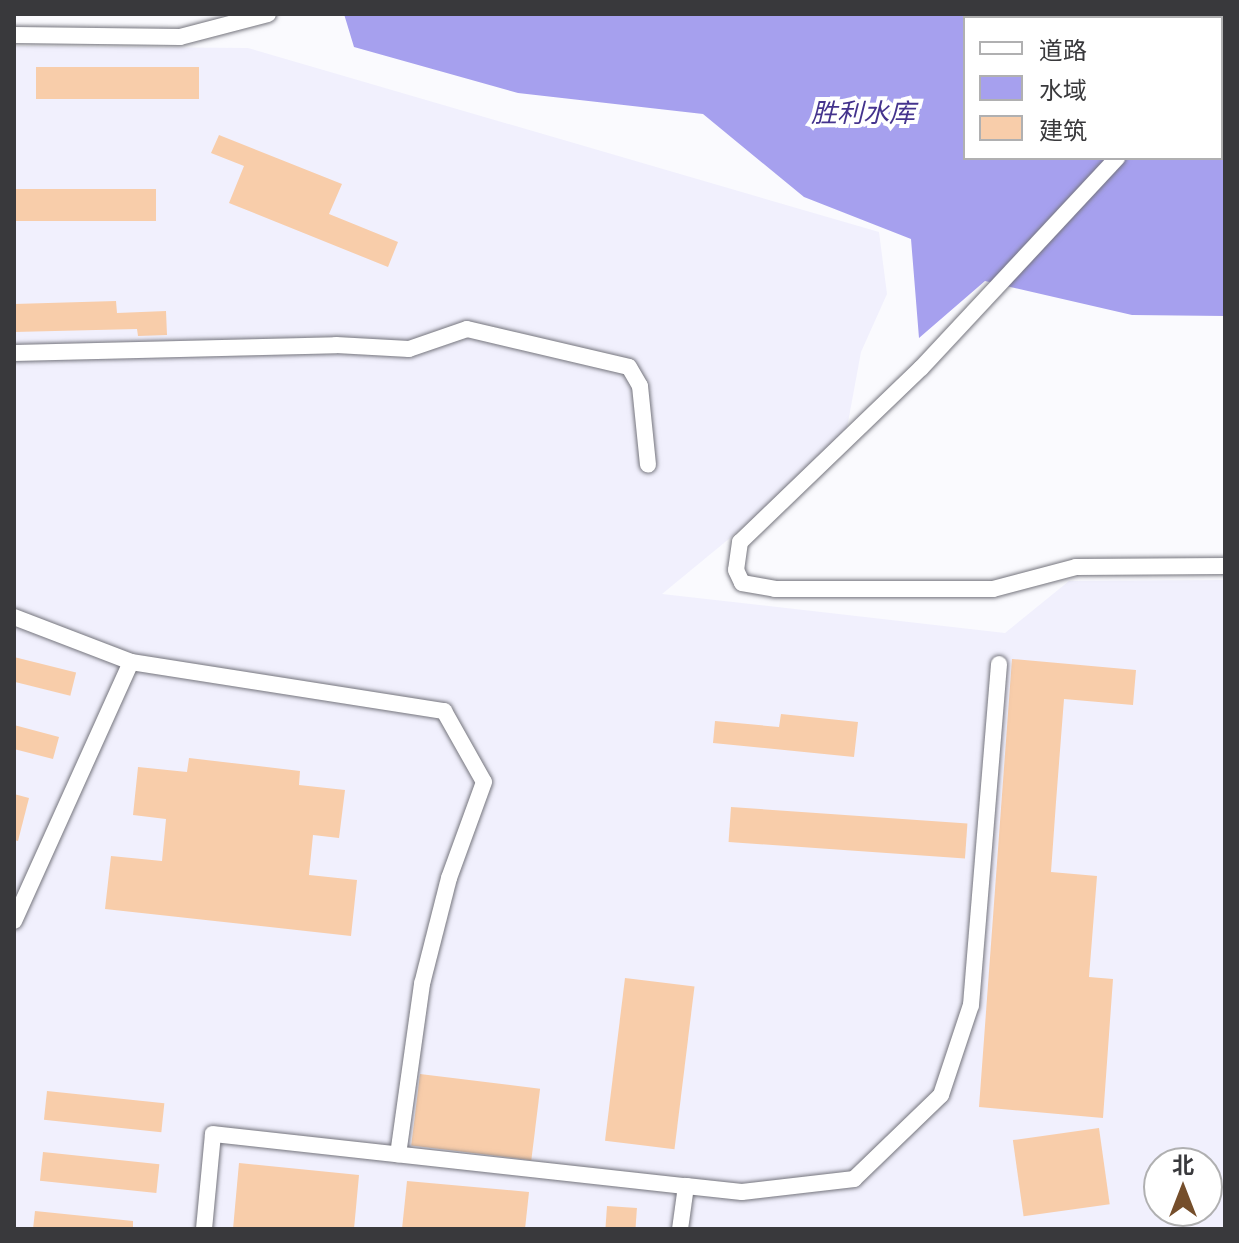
<!DOCTYPE html>
<html>
<head>
<meta charset="utf-8">
<style>
	body { margin:0 }
	#map { position:relative; width:1239px; height:1243px; overflow:hidden; background:#fafafe; font-family:Ubuntu,"Noto Sans SC",sans-serif }
	div>[style] { position:absolute }
	.built>* { inset:0; background:#f1f0fd }
	.water>* { inset:0; background:#a6a0ee }
	.building>* { inset:0; background:#f8cdaa; transform-origin:0 0 }
	.roads { filter:drop-shadow(0 0 2px #75757d) drop-shadow(0 0 2px #75757d) }
	.minor>* { height:16px; margin:-8px; padding:0 8px; transform-origin:8px; border-radius:8px; background:#fff }
	span { translate:-50% -50%; white-space:nowrap; text-align:center; line-height:1.15; -webkit-text-stroke:8px #fff; paint-order:stroke }
	.water-label { font-size:26px; color:#44338d; font-style:italic }
	.frame { position:absolute; inset:0; border:16px solid #39393c; pointer-events:none }
	.legend { position:absolute; left:963px; top:16px; width:260px; height:144px; box-sizing:border-box; background:#fff; border:2px solid #b0b0b1; margin:0; padding:10px 14px; list-style:none; font-size:24px; color:#39393c }
	.legend li { display:flex; align-items:center; gap:16px; height:40px }
	.legend b { width:40px; border:2px solid #b0b0b1 }
	.north { position:absolute; left:1143px; top:1147px; width:80px; height:80px; box-sizing:border-box; background:#fff; border:2px solid #b0b0b1; border-radius:50%; rotate:0deg; font-size:22px; font-weight:700; line-height:32px; text-align:center; color:#39393c }
	.north::after { content:''; display:block; margin:auto; width:28px; height:36px; background:#754e2b; clip-path:polygon(50% 0,100% 100%,50% 72%,0 100%) }
</style>
</head>
<body>
<div id="map">
	<div class="built">
		<div style="clip-path:polygon(evenodd,14px 46px,248px 48px,879px 232px,887px 294px,861px 352px,844px 444px,662px 594px,1005px 633px,1069px 581px,1225px 580px,1225px 1229px,14px 1229px,14px 46px,1159px 1163px,1207px 1163px,1207px 1211px,1159px 1211px,1159px 1163px)"></div>
	</div>
	<div class="water">
		<div style="clip-path:polygon(344px 14px,974px 14px,977px 18px,965px 18px,965px 158px,1221px 158px,1221px 100px,1225px 103px,1225px 316px,1132px 315px,985px 281px,919px 338px,911px 239px,804px 197px,703px 114px,518px 93px,354px 47px)"></div>
	</div>
	<div class="building">
		<div style="left:36px;top:67px;width:163px;height:32px"></div>
		<div style="clip-path:polygon(219px 135px,342px 184px,329px 214px,398px 242px,388px 267px,229px 203px,244px 166px,211px 153px)"></div>
		<div style="left:14px;top:189px;width:142px;height:32px"></div>
		<div style="clip-path:polygon(116px 301px,117px 313px,166px 311px,167px 335px,138px 336px,137px 329px,14px 332px,14px 304px)"></div>
		<div style="left:14px;top:657px;width:64px;height:24px;rotate:14deg"></div>
		<div style="clip-path:polygon(1012px 659px,1136px 670px,1133px 705px,1064px 699px,1056px 802px,1051px 872px,1097px 876px,1089px 977px,1113px 979px,1103px 1118px,979px 1107px)"></div>
		<div style="clip-path:polygon(781px 714px,858px 722px,854px 757px,713px 743px,715px 721px,779px 727px)"></div>
		<div style="clip-path:polygon(14px 725px,59px 737px,53px 759px,14px 749px)"></div>
		<div style="clip-path:polygon(189px 758px,300px 771px,299px 785px,345px 790px,339px 838px,313px 835px,309px 875px,357px 880px,351px 936px,105px 909px,111px 856px,162px 861px,166px 819px,133px 815px,138px 767px,187px 772px)"></div>
		<div style="clip-path:polygon(14px 794px,29px 798px,18px 841px,14px 840px)"></div>
		<div style="left:731px;top:807px;width:237px;height:35px;rotate:4deg"></div>
		<div style="left:625px;top:978px;width:70px;height:164px;rotate:7deg"></div>
		<div style="left:420px;top:1074px;width:121px;height:72px;rotate:7deg"></div>
		<div style="left:47px;top:1091px;width:118px;height:29px;rotate:6deg"></div>
		<div style="left:1099px;top:1128px;width:77px;height:87px;rotate:82deg"></div>
		<div style="left:43px;top:1152px;width:117px;height:29px;rotate:6deg"></div>
		<div style="clip-path:polygon(239px 1163px,359px 1175px,354px 1229px,233px 1229px)"></div>
		<div style="clip-path:polygon(407px 1181px,529px 1192px,525px 1229px,402px 1229px)"></div>
		<div style="left:607px;top:1206px;width:30px;height:23px;rotate:4deg"></div>
		<div style="clip-path:polygon(35px 1211px,133px 1221px,133px 1229px,33px 1229px)"></div>
	</div>
	<div class="roads">
		<div class="minor">
			<div style="left:14px;top:35px;width:166px;rotate:0.7deg"></div>
			<div style="left:180px;top:37px;width:91px;rotate:-14.6deg"></div>
			<div style="left:1221px;top:47px;width:6px;rotate:-51deg"></div>
			<div style="left:1117px;top:158px;width:287px;rotate:133deg"></div>
			<div style="left:921px;top:368px;width:251px;rotate:136.1deg"></div>
			<div style="left:740px;top:542px;width:28px;rotate:98deg"></div>
			<div style="left:736px;top:570px;width:14px;rotate:65deg"></div>
			<div style="left:742px;top:583px;width:34px;rotate:10deg"></div>
			<div style="left:775px;top:589px;width:218px"></div>
			<div style="left:993px;top:589px;width:86px;rotate:-14.8deg"></div>
			<div style="left:1076px;top:567px;width:149px;rotate:-0.4deg"></div>
			<div style="left:14px;top:353px;width:322px;rotate:-1.4deg"></div>
			<div style="left:336px;top:345px;width:73px;rotate:3.1deg"></div>
			<div style="left:409px;top:349px;width:61px;rotate:-19deg"></div>
			<div style="left:467px;top:329px;width:166px;rotate:13.2deg"></div>
			<div style="left:629px;top:367px;width:22px;rotate:60deg"></div>
			<div style="left:640px;top:386px;width:79px;rotate:84.2deg"></div>
			<div style="left:14px;top:617px;width:125px;rotate:21deg"></div>
			<div style="left:131px;top:662px;width:284px;rotate:114.3deg"></div>
			<div style="left:131px;top:662px;width:317px;rotate:8.9deg"></div>
			<div style="left:444px;top:711px;width:81px;rotate:60.6deg"></div>
			<div style="left:484px;top:782px;width:102px;rotate:110deg"></div>
			<div style="left:449px;top:878px;width:109px;rotate:104.3deg"></div>
			<div style="left:422px;top:984px;width:172px;rotate:98deg"></div>
			<div style="left:686px;top:1186px;width:56px;rotate:6.1deg"></div>
			<div style="left:742px;top:1192px;width:113px;rotate:-6.6deg"></div>
			<div style="left:854px;top:1179px;width:121px;rotate:-44deg"></div>
			<div style="left:941px;top:1095px;width:95px;rotate:-71.6deg"></div>
			<div style="left:971px;top:1005px;width:342px;rotate:-85.3deg"></div>
			<div style="left:204px;top:1229px;width:95px;rotate:-84.6deg"></div>
			<div style="left:213px;top:1134px;width:476px;rotate:6.3deg"></div>
			<div style="left:686px;top:1186px;width:43px;rotate:97.9deg"></div>
		</div>
	</div>
	<div class="water-label">
		<span style="left:863px;top:113px">胜利水库</span>
	</div>
	<div class="frame"></div>
	<ul class="legend">
	<li><b style="height:10px;background:#fff"></b>道路</li>
	<li><b style="height:22px;background:#a6a0ee"></b>水域</li>
	<li><b style="height:22px;background:#f8cdaa"></b>建筑</li>
	</ul>
	<div class="north">北</div>
</div>
</body>
</html>
